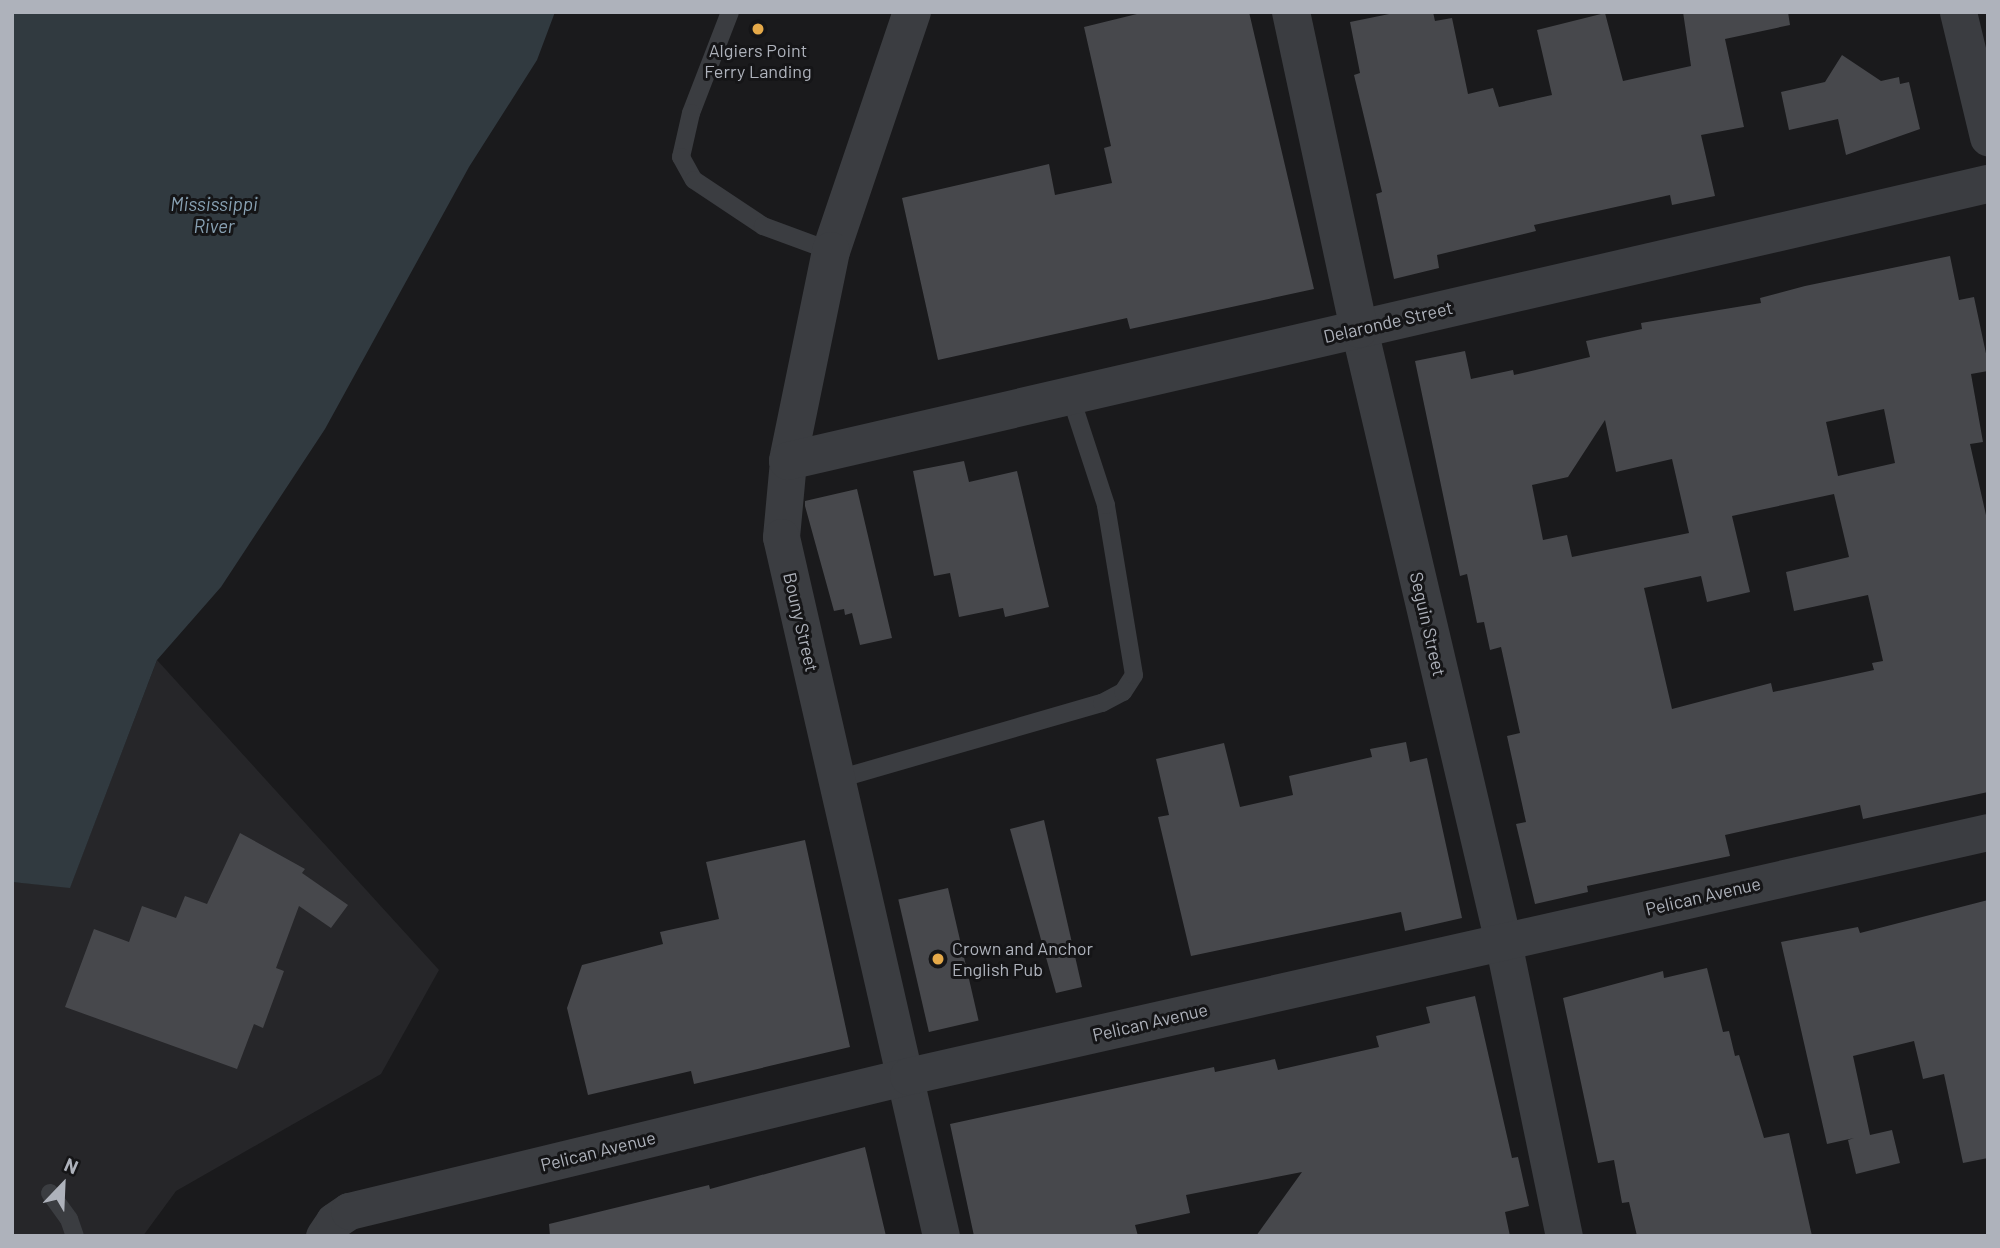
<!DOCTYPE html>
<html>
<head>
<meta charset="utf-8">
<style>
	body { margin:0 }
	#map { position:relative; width:2000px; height:1248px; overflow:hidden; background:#1a1a1c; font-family:Barlow,sans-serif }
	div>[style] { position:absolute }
	.built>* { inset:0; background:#262629 }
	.water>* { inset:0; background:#313a40 }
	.building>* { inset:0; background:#47484c; transform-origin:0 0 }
	.service>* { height:18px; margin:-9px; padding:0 9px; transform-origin:9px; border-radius:9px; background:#3b3d41 }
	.minor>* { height:37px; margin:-18.5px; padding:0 18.5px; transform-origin:18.5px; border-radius:18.5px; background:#3b3d41 }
	.tertiary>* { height:38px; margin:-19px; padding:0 19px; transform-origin:19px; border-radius:19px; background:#3b3d41 }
	.dots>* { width:19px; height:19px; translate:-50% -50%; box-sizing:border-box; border:4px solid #151517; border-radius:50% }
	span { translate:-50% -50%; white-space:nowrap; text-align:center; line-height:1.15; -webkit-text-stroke:6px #151517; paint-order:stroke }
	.poi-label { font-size:18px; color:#aeb2bb }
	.left { translate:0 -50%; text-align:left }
	.street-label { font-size:18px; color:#aeb2bb }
	.water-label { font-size:19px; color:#88a1b3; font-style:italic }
	.frame { position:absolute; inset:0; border:14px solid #aeb2bb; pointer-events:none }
	.north { position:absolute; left:28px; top:1150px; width:70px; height:70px; -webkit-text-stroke:5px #151517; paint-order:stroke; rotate:23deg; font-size:19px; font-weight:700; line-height:28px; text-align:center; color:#aeb2bb }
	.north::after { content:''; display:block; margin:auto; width:24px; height:32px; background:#aeb2bb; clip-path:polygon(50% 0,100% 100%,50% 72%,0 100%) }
</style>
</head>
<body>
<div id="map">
	<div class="built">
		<div style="clip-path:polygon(157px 660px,439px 970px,381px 1074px,176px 1191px,143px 1236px,12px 1236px,12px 882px,70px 887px)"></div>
	</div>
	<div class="water">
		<div style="clip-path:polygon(12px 12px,555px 12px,537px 60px,469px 167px,325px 429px,221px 587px,157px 660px,70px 888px,12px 882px)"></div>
	</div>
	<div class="building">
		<div style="clip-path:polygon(1145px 12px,1249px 12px,1314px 289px,1130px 329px,1127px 318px,938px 360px,902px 198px,1049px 164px,1055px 195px,1112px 183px,1104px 148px,1111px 146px,1084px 27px)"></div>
		<div style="clip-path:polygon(1399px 12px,1433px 12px,1435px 21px,1452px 18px,1468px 94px,1493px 88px,1499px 107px,1552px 95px,1537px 30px,1605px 13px,1623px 81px,1691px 66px,1683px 12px,1788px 12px,1790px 25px,1725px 39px,1744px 127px,1701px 135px,1715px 196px,1672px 205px,1670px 195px,1534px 225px,1536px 231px,1437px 255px,1439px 268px,1394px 279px,1376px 194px,1382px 192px,1354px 75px,1360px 73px,1350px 22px)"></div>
		<div style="clip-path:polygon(1842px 55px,1881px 81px,1899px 77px,1900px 84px,1909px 82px,1920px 129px,1846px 155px,1838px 119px,1789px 130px,1781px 92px,1825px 82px)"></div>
		<div style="clip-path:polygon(evenodd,1950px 256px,1959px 300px,1974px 297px,1988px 363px,1988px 371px,1971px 374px,1983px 442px,1970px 444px,1988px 524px,1988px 792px,1863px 819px,1860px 805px,1725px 835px,1730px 856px,1587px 886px,1588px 892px,1535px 904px,1516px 824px,1526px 822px,1507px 736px,1520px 733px,1501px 647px,1490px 650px,1484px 622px,1477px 623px,1467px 574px,1460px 576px,1415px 361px,1465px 351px,1471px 379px,1513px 370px,1514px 375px,1590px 357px,1586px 341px,1642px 329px,1641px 323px,1761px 303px,1760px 298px,1805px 286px,1950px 256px,1884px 409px,1895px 463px,1838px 476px,1826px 422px,1884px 409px,1950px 256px,1605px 420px,1616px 472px,1672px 459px,1689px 533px,1572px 557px,1567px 535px,1543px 540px,1532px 485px,1568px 477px,1605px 420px,1950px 256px,1834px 494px,1849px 557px,1786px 572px,1794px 611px,1868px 595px,1883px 661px,1872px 663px,1874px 670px,1773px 692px,1771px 683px,1672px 709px,1644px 588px,1701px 576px,1707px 602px,1750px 592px,1732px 516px,1834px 494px)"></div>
		<div style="clip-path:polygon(964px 461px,969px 482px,1017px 471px,1049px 607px,1005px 617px,1003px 608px,959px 617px,950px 573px,934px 576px,913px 471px)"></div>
		<div style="clip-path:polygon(857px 489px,892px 638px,860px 645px,852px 613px,845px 615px,844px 609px,834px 611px,805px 506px,805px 501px)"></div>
		<div style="clip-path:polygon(1406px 742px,1410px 762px,1427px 758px,1462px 918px,1405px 931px,1401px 912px,1191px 956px,1158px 817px,1169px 815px,1156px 759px,1224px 743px,1240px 807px,1293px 795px,1289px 776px,1372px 757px,1370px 749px)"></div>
		<div style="clip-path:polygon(1044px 820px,1082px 987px,1056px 993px,1010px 829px)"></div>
		<div style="clip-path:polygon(240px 833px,305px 869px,302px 873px,348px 905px,331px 928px,299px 906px,276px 968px,284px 971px,263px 1028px,254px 1024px,237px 1069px,65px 1007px,94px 929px,129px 942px,142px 906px,176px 918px,185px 896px,207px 904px)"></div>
		<div style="clip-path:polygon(805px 840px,850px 1047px,694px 1084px,691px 1071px,588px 1095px,567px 1008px,582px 965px,663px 944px,660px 932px,719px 919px,706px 862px)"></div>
		<div style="left:948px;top:888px;width:136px;height:51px;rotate:77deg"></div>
		<div style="clip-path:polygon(1988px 900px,1988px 1158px,1963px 1163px,1944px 1074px,1923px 1079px,1914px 1041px,1853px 1056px,1870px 1135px,1892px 1130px,1900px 1163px,1856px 1174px,1848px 1140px,1854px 1138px,1827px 1144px,1781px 942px,1858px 927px,1860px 933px)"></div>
		<div style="clip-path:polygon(1707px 968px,1723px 1032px,1729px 1031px,1735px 1056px,1739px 1055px,1764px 1138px,1789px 1133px,1812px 1236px,1637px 1236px,1629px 1202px,1622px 1203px,1614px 1160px,1598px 1163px,1563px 998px,1663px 971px,1664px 978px)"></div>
		<div style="clip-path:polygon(1475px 996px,1512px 1158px,1518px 1157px,1529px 1206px,1505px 1212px,1510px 1236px,1256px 1236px,1302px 1172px,1186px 1195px,1190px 1213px,1135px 1225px,1138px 1236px,974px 1236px,950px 1124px,1214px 1067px,1215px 1072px,1275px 1059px,1278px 1070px,1379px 1047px,1376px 1036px,1430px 1023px,1426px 1007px)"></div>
		<div style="clip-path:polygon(865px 1147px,886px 1236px,550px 1236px,549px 1224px,709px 1185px,710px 1189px)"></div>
	</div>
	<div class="service">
		<div style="left:730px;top:12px;width:108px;rotate:111.1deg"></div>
		<div style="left:691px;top:113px;width:45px;rotate:102.8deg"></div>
		<div style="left:681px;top:157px;width:26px;rotate:61deg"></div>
		<div style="left:694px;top:180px;width:83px;rotate:33.7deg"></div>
		<div style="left:763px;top:226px;width:72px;rotate:20.2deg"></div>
		<div style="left:838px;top:779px;width:275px;rotate:-16.1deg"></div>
		<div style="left:1102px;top:703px;width:24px;rotate:-28deg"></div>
		<div style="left:1123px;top:692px;width:20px;rotate:-57deg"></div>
		<div style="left:1134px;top:675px;width:172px;rotate:-99.4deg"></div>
		<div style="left:1106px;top:505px;width:116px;rotate:-108.1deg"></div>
		<div style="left:50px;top:1193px;width:32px;rotate:54deg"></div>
		<div style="left:69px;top:1219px;width:18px;rotate:71deg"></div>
	</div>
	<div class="minor">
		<div style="left:1958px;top:12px;width:129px;rotate:76.5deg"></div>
		<div style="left:1359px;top:329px;width:630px;rotate:76.78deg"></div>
		<div style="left:1503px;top:942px;width:300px;rotate:78.3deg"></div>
		<div style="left:788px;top:461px;width:76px;rotate:95.3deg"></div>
		<div style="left:781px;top:537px;width:717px;rotate:77.11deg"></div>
		<div style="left:324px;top:1236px;width:18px;rotate:-56deg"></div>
		<div style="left:334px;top:1221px;width:18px;rotate:-34deg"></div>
		<div style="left:349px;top:1211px;width:575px;rotate:-13.58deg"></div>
		<div style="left:908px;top:1076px;width:1107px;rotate:-12.73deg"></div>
	</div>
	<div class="tertiary">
		<div style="left:912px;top:12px;width:252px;rotate:108.7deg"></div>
		<div style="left:831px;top:251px;width:214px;rotate:101.6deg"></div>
		<div style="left:788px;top:461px;width:1232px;rotate:-13deg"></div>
		<div style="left:1291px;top:12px;width:324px;rotate:77.9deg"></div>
	</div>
	<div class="dots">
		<div style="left:758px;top:29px;background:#e5a949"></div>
		<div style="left:938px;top:959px;background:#e5a949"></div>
	</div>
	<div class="poi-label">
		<span style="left:758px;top:61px">Algiers Point<br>Ferry Landing</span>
		<span class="left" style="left:952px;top:959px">Crown and Anchor<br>English Pub</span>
	</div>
	<div class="street-label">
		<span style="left:1388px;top:322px;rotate:-13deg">Delaronde Street</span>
		<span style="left:801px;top:622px;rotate:77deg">Bouny Street</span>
		<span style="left:1428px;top:624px;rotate:77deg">Seguin Street</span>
		<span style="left:1703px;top:896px;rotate:-13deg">Pelican Avenue</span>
		<span style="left:1150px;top:1022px;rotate:-13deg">Pelican Avenue</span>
		<span style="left:598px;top:1151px;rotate:-14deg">Pelican Avenue</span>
	</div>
	<div class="water-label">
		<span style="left:214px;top:215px">Mississippi<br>River</span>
	</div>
	<div class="frame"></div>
	<div class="north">N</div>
</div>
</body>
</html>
